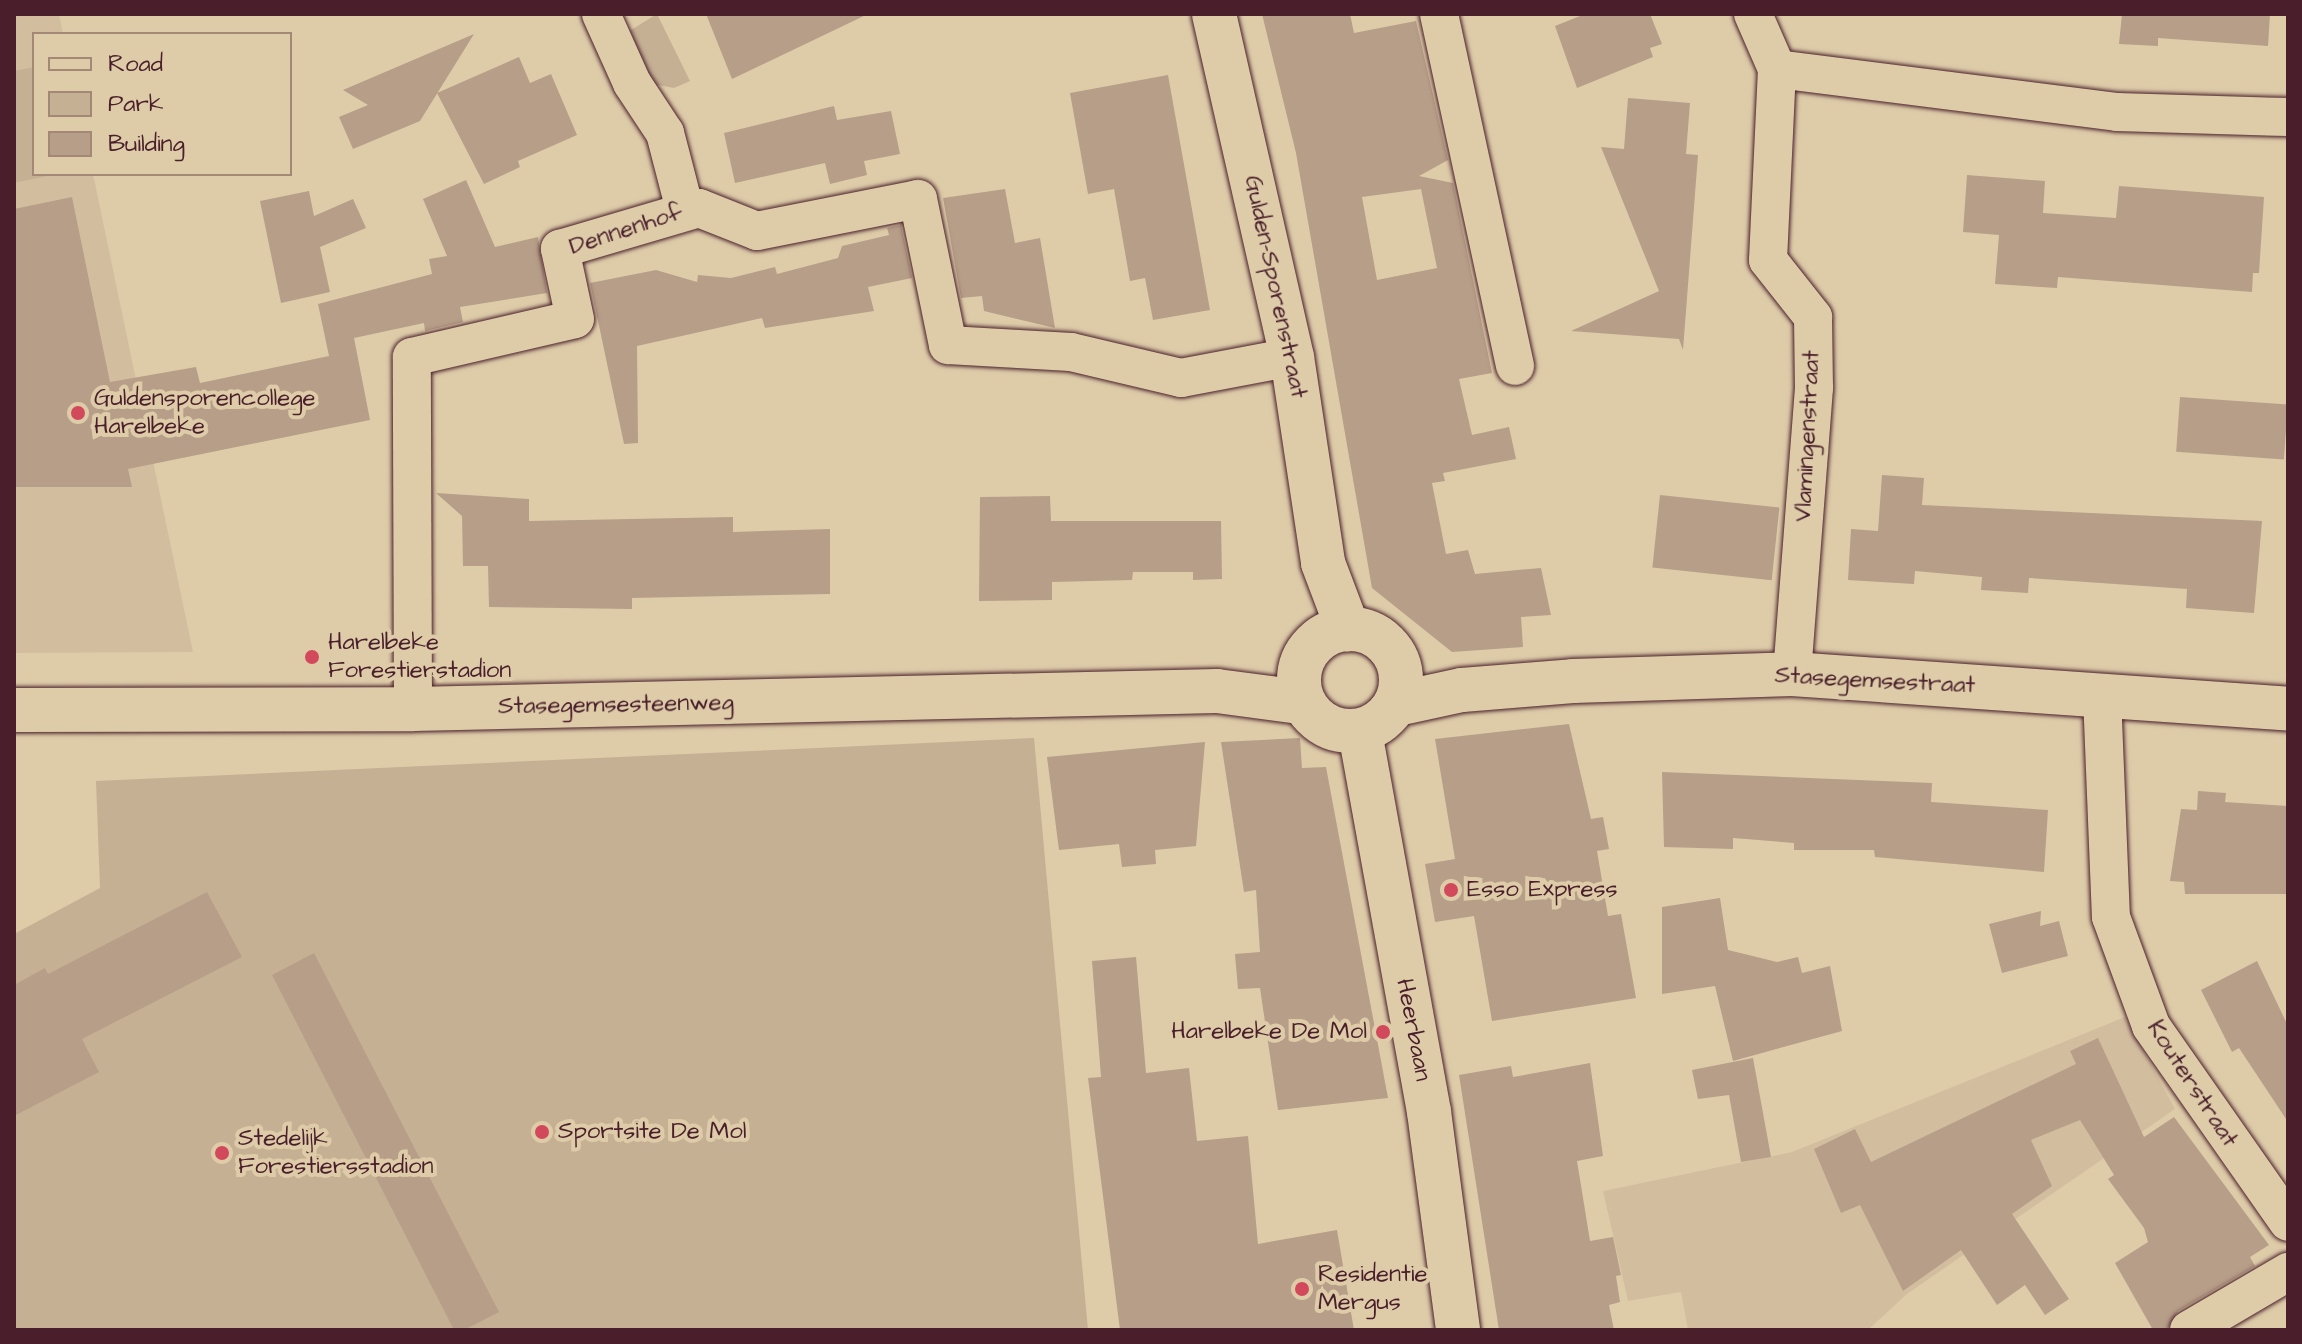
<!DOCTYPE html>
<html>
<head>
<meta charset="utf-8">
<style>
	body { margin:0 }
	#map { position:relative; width:2302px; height:1344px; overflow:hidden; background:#decca9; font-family:"Architects Daughter",sans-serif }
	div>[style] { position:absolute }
	.built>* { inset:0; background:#d2be9f }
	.green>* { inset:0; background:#c6b094 }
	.building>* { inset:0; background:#b79e88; transform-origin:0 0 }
	.roads { filter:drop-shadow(0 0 2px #4a1f2b) drop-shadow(0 0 2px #4a1f2b) }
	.street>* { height:38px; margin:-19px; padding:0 19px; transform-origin:19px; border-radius:19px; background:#decca9 }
	.secondary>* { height:44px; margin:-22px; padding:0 22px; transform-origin:22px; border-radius:22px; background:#decca9 }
	.secondary>.ring { margin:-22px; padding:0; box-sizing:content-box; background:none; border:44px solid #decca9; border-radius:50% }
	.dots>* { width:22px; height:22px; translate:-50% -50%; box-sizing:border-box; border:4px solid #decca9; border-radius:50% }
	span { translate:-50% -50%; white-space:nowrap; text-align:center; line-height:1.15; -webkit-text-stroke:8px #decca9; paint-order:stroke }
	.street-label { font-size:24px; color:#4a1f2b }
	.poi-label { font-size:24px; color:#4a1f2b }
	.left { translate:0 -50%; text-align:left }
	.right { translate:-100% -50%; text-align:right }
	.frame { position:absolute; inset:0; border:16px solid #4a1f2b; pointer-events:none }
	.legend { position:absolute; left:32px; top:32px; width:260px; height:144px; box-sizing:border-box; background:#decca9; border:2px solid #a38777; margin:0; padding:10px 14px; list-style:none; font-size:24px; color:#4a1f2b }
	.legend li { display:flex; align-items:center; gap:16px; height:40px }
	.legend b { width:40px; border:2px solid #a38777 }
</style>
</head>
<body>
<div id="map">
	<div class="built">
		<div style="clip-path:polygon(14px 14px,59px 14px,63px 34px,34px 34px,34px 174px,93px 174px,193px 652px,14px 653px)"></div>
		<div style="clip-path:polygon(2125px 1017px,2175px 1109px,1907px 1294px,1868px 1330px,1688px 1330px,1681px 1292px,1628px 1301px,1603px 1191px,1792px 1152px)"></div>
	</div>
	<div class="green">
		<div style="clip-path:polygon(657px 14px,690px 81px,674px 88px,652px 84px,626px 33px)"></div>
		<div style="clip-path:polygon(34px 67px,34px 174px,57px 174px,14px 183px,14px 71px)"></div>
		<div style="clip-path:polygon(1034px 738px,1088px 1330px,14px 1330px,14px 934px,100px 888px,96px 781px)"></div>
	</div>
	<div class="building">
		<div style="clip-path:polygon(706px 14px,868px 14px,732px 79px)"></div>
		<div style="clip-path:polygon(evenodd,1262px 14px,1350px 14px,1354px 33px,1416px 21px,1448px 160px,1419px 176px,1453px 183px,1492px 373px,1459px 379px,1472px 435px,1509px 427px,1516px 459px,1443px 473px,1445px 481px,1432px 483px,1446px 554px,1468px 550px,1475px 574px,1541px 568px,1551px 615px,1521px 617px,1523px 647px,1452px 652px,1372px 588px,1296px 153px,1262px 14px,1421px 189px,1437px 268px,1377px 280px,1362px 197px,1421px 189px)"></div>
		<div style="clip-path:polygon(1585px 14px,1650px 14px,1662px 44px,1650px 48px,1653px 57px,1577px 88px,1555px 26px)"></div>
		<div style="clip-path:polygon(2122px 14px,2270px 14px,2268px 46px,2158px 38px,2158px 46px,2119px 44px)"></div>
		<div style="clip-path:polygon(474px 34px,420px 121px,353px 149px,339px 117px,368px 105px,343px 90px)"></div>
		<div style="clip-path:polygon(519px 57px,530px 83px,551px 74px,577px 135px,518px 161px,520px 167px,484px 184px,437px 93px)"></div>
		<div style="clip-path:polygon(1168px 75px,1210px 310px,1153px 320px,1145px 278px,1130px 281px,1114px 189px,1088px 194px,1070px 93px)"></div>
		<div style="clip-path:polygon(1628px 98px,1690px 103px,1686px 154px,1698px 155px,1683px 350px,1679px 339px,1571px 331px,1659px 291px,1601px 147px,1624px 149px)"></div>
		<div style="clip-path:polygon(834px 106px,837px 120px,891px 111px,900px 154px,864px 161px,867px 175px,830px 184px,825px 163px,735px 183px,724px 133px)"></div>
		<div style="clip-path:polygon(1967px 175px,2045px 181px,2043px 213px,2116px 218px,2119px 186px,2264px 197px,2259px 273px,2253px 273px,2252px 292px,2058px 277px,2057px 288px,1995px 284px,1999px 235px,1963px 232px)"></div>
		<div style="clip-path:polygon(466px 180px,495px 247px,538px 237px,547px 293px,460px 307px,463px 322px,425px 331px,424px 323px,354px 338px,370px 420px,128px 469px,132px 487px,14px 487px,14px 209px,72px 197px,110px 382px,196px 367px,200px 383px,329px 356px,318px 304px,432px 274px,429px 259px,447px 256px,423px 199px)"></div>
		<div style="clip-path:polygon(1005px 189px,1015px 243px,1040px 238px,1055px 328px,984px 311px,982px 296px,961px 298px,943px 198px)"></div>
		<div style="clip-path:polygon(309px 191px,314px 216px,353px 199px,366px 228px,320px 247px,330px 292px,281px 303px,260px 201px)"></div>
		<div style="clip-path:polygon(901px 225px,912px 278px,868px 287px,874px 311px,765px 328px,762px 318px,637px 346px,638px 443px,624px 444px,590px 283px,656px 270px,697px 282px,698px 275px,731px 278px,775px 267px,777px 274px,838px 258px,842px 246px,889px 235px,887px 228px)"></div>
		<div style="left:2180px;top:397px;width:108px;height:55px;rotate:4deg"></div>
		<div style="clip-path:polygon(1882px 475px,1924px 478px,1922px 505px,2262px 521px,2254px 613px,2186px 608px,2187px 589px,2029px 578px,2028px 593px,1981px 590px,1982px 577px,1915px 571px,1914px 584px,1848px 580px,1851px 529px,1878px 531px)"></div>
		<div style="clip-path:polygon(436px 493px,529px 499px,529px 521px,733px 517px,733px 532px,830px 529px,830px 594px,632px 598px,632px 609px,489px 607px,488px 566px,463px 566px,462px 516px)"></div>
		<div style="left:1660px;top:495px;width:120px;height:73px;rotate:6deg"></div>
		<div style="clip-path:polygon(1050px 496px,1051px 521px,1221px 521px,1222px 579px,1193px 580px,1193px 572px,1133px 572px,1132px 580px,1052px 582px,1052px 600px,979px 601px,980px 497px)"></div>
		<div style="clip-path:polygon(1569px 724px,1591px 819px,1603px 817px,1609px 849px,1597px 851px,1608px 916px,1621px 914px,1636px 998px,1492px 1021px,1474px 916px,1435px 922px,1425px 864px,1455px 859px,1435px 739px)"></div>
		<div style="clip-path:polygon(1300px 738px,1302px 768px,1326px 767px,1388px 1098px,1278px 1110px,1260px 988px,1238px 989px,1235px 954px,1260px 952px,1256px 890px,1244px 892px,1221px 742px)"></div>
		<div style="clip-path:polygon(1205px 742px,1196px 846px,1155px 850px,1156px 864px,1122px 867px,1119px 844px,1059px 850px,1047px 757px)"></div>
		<div style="clip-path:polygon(1662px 772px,1932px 783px,1931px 802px,2048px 810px,2044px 872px,1875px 857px,1874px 850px,1794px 850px,1794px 843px,1733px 838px,1733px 849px,1664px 847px)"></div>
		<div style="clip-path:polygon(2198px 791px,2226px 793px,2225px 802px,2288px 806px,2288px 894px,2185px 894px,2184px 882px,2170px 881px,2181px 809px,2197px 810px)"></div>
		<div style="clip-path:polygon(207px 892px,242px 957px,82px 1039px,99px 1072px,14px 1116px,14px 985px,45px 968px,48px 974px)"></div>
		<div style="clip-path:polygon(1720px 898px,1728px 950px,1777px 962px,1798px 957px,1802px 973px,1830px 966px,1842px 1031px,1733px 1061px,1715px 986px,1662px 994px,1662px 907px)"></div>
		<div style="clip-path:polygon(2041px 911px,2040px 926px,2059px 921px,2068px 956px,2002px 973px,1989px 924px)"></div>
		<div style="clip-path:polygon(314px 953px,499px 1312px,464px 1330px,454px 1330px,272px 975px)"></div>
		<div style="clip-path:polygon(1136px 957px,1146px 1073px,1189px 1068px,1197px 1141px,1248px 1136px,1258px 1244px,1337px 1230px,1354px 1330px,1120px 1330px,1088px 1078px,1101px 1077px,1092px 961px)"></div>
		<div style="clip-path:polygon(2257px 961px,2288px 1026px,2288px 1122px,2239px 1048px,2232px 1052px,2201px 990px)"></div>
		<div style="clip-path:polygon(2098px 1038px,2144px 1137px,2174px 1117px,2269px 1245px,2250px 1257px,2255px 1266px,2178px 1311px,2167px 1330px,2153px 1330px,2115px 1263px,2148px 1242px,2144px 1228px,2108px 1179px,2114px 1175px,2080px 1120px,2031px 1140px,2052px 1186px,2012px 1214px,2069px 1299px,2045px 1315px,2025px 1285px,1997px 1305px,1961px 1250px,1903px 1291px,1860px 1205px,1841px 1213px,1814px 1149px,1855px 1129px,1871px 1162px,2076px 1064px,2070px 1051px)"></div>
		<div style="clip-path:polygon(1753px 1058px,1771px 1157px,1741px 1162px,1729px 1095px,1698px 1099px,1692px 1070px)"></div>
		<div style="clip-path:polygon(1590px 1063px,1603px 1156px,1577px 1161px,1590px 1241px,1613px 1237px,1621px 1275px,1616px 1276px,1620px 1302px,1609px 1305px,1614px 1330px,1499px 1330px,1459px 1075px,1511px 1066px,1513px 1077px)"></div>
	</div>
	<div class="roads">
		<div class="street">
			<div style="left:601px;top:14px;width:76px;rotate:65.8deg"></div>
			<div style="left:632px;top:83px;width:60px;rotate:56.6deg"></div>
			<div style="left:665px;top:133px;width:80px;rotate:75.4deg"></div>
			<div style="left:1439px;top:14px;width:360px;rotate:77.8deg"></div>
			<div style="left:1753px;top:14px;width:60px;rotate:66.4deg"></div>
			<div style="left:1777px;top:69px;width:191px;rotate:92.7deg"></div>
			<div style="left:1768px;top:260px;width:73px;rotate:51.7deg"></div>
			<div style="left:1813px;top:317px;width:71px;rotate:89.2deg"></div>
			<div style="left:1814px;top:388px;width:287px;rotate:94.4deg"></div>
			<div style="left:1777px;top:69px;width:343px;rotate:7.2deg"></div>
			<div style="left:2117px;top:112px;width:171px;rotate:1.7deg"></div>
			<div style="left:2102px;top:695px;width:222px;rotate:87.7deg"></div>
			<div style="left:2111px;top:917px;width:116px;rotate:69.8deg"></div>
			<div style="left:2151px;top:1026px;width:239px;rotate:55deg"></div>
			<div style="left:413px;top:709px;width:352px;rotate:-90.2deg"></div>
			<div style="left:412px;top:357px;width:167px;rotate:-13.1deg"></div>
			<div style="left:575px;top:319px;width:72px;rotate:-102.1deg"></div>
			<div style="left:560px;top:249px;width:145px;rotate:-16.4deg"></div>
			<div style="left:699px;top:208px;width:62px;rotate:21.6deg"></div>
			<div style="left:757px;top:231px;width:164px;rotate:-11.2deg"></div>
			<div style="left:918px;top:199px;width:149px;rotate:78.4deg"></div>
			<div style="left:948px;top:345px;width:123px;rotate:3.3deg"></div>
			<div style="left:1071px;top:352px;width:113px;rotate:13.3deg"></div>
			<div style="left:1181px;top:378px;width:113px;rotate:-10.7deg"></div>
			<div style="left:2189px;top:1330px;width:115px;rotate:-30.4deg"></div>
		</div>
		<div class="secondary">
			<div style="left:1214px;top:14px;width:352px;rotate:77.2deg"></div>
			<div style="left:1292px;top:357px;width:208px;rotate:81.4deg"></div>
			<div style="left:1323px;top:563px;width:71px;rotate:69.3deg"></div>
			<div class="ring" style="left:1299px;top:629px;width:58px;height:58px"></div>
			<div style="left:1397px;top:704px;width:66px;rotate:-12.2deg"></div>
			<div style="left:1462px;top:690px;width:111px;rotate:-4.6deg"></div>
			<div style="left:1573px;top:681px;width:219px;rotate:-1.8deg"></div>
			<div style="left:1792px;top:674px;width:497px;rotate:4deg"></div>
			<div style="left:14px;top:710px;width:399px;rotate:-0.1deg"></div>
			<div style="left:413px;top:709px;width:804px;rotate:-1.28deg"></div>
			<div style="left:1217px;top:691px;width:85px;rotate:7.5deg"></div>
			<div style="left:1360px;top:732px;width:386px;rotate:79.7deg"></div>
			<div style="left:1429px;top:1112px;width:220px;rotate:82.4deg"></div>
		</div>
	</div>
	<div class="dots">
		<div style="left:78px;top:413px;background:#d1495b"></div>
		<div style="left:312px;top:657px;background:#d1495b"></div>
		<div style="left:1451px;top:890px;background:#d1495b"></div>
		<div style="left:1383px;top:1032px;background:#d1495b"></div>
		<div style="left:542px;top:1132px;background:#d1495b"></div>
		<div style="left:222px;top:1153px;background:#d1495b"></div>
		<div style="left:1302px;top:1289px;background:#d1495b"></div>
	</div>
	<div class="street-label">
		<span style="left:626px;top:230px;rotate:-18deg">Dennenhof</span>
		<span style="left:1275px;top:287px;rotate:78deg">Gulden-Sporenstraat</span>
		<span style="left:1808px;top:436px;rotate:-87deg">Vlamingenstraat</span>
		<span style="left:1875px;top:681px;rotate:3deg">Stasegemsestraat</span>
		<span style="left:616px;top:705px;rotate:-1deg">Stasegemsesteenweg</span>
		<span style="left:1413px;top:1030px;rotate:79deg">Heerbaan</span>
		<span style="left:2192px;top:1084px;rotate:57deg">Kouterstraat</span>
	</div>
	<div class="poi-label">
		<span class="left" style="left:94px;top:413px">Guldensporencollege<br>Harelbeke</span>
		<span class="left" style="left:328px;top:657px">Harelbeke<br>Forestierstadion</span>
		<span class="left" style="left:1467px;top:890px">Esso Express</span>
		<span class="right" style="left:1367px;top:1032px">Harelbeke De Mol</span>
		<span class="left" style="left:558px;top:1132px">Sportsite De Mol</span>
		<span class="left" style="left:238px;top:1153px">Stedelijk<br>Forestiersstadion</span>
		<span class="left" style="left:1318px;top:1289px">Residentie<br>Mergus</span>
	</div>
	<div class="frame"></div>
	<ul class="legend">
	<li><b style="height:10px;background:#decca9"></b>Road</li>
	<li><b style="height:22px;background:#c6b094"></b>Park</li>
	<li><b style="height:22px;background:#b79e88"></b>Building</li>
	</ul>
</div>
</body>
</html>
